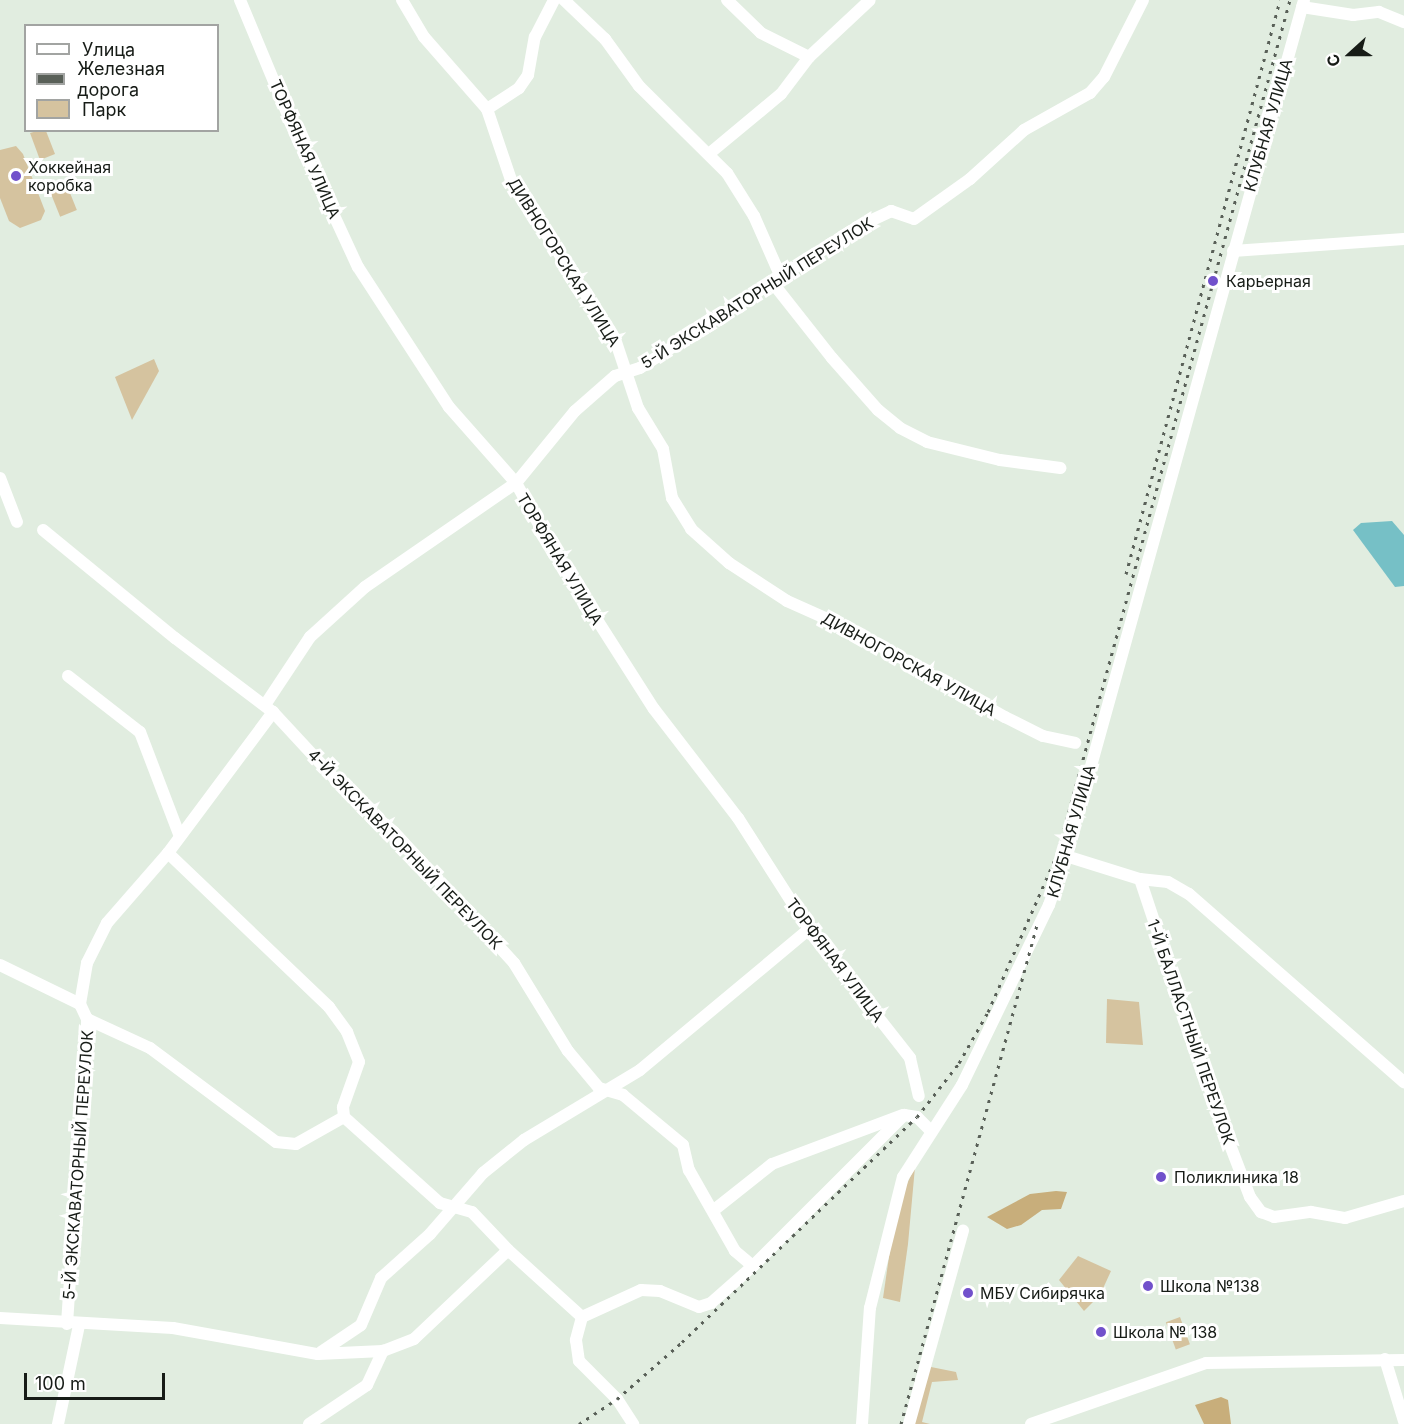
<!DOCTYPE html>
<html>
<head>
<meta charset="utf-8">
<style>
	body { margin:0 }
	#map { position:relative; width:1404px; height:1424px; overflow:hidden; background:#e1ede0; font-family:Inter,sans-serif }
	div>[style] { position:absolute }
	.green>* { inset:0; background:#d5c39f; transform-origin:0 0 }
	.forest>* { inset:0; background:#c8ae7b }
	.water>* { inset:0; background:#76c0c6 }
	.minor>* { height:12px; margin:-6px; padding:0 6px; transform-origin:6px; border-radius:6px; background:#fff }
	.rail>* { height:3px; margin-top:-1.5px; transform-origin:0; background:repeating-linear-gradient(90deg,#596058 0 3px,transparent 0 9px) }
	.dots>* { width:16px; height:16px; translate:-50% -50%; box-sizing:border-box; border:3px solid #fff; border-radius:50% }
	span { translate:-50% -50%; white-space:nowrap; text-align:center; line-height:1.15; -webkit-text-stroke:6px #fff; paint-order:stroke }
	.street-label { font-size:16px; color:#171c17 }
	.poi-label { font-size:16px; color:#171c17 }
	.left { translate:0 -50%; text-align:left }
	.legend { position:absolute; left:24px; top:24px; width:195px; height:108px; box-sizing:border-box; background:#fff; border:2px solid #a2a4a2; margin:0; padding:8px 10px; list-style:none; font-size:18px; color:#171c17 }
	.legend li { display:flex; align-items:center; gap:12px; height:30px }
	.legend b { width:30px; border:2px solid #a2a4a2 }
	.north { position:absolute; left:1320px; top:24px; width:60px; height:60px; -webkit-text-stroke:4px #fff; paint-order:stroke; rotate:249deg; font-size:16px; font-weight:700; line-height:24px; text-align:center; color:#171c17 }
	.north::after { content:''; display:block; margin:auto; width:21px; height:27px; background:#171c17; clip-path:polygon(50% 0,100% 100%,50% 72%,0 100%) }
	.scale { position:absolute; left:24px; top:1373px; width:141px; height:27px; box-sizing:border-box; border:3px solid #171c17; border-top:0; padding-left:8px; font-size:18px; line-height:21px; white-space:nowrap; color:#171c17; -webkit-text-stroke:4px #fff; paint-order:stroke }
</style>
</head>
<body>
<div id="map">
	<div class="green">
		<div style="clip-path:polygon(37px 131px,46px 131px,55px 154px,40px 160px,30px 133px)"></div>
		<div style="clip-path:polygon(16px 146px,23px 154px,45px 211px,41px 220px,20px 228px,9px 221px,0 198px,0 150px)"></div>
		<div style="left:66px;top:183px;width:29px;height:18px;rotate:68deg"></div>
		<div style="clip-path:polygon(154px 359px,159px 371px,132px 420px,115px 377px)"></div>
		<div style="clip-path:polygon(1107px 999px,1139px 1002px,1143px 1045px,1106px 1043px)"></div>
		<div style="clip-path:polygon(915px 1167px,908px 1244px,900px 1302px,883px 1298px,892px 1236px,906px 1186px)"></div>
		<div style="clip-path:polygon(1078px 1256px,1111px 1271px,1100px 1295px,1084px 1311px,1059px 1280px)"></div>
		<div style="left:1180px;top:1317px;width:29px;height:15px;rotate:70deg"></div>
		<div style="clip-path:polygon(926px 1366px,956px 1372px,958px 1380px,932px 1382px,922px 1422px,930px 1424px,913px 1424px)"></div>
	</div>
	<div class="forest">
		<div style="clip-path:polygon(1056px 1191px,1067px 1192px,1061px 1209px,1042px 1210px,1021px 1225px,1007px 1229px,987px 1217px,1030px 1194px)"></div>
		<div style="clip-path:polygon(1221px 1397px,1228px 1400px,1231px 1424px,1204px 1424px,1195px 1405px)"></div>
	</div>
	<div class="water">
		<div style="clip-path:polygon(1392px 521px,1404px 535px,1404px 586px,1395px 587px,1353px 530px,1361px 523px)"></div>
	</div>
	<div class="minor">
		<div style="left:240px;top:0;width:128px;rotate:67.4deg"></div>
		<div style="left:289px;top:118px;width:164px;rotate:65.2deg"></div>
		<div style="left:358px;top:267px;width:167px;rotate:57deg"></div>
		<div style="left:449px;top:407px;width:101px;rotate:48.6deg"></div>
		<div style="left:516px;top:483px;width:85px;rotate:61deg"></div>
		<div style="left:557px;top:557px;width:180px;rotate:57.5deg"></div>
		<div style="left:654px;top:709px;width:138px;rotate:52.4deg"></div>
		<div style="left:738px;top:818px;width:132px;rotate:57.4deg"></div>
		<div style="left:809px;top:929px;width:164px;rotate:51.9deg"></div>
		<div style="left:910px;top:1058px;width:39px;rotate:77deg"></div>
		<div style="left:402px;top:0;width:43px;rotate:59.3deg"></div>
		<div style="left:424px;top:37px;width:96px;rotate:48.8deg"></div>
		<div style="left:487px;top:109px;width:75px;rotate:71.3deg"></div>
		<div style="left:511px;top:180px;width:190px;rotate:56.8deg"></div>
		<div style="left:615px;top:339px;width:73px;rotate:71.6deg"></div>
		<div style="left:638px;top:408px;width:48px;rotate:58.6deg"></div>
		<div style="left:663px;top:449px;width:50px;rotate:79.6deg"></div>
		<div style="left:672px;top:498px;width:36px;rotate:58deg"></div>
		<div style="left:691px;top:529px;width:51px;rotate:41.8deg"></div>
		<div style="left:729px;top:563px;width:69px;rotate:33.2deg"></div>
		<div style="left:787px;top:601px;width:73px;rotate:24.1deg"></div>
		<div style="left:854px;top:631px;width:174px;rotate:29.7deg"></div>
		<div style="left:1005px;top:717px;width:42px;rotate:26.6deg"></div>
		<div style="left:1043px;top:736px;width:33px;rotate:12deg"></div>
		<div style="left:564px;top:0;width:57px;rotate:43.6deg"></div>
		<div style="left:605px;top:39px;width:58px;rotate:54.1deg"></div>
		<div style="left:639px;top:86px;width:124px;rotate:44.7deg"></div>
		<div style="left:727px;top:173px;width:51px;rotate:57.9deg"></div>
		<div style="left:754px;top:216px;width:64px;rotate:66.2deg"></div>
		<div style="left:727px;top:0;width:47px;rotate:44.1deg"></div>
		<div style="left:761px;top:33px;width:54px;rotate:26.6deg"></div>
		<div style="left:1302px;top:7px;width:52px;rotate:8.9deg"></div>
		<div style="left:1353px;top:15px;width:26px;rotate:-7deg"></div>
		<div style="left:1379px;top:12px;width:27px;rotate:22deg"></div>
		<div style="left:487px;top:109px;width:38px;rotate:-33deg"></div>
		<div style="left:519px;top:88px;width:16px;rotate:-55deg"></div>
		<div style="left:528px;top:75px;width:39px;rotate:-80deg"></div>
		<div style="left:535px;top:37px;width:42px;rotate:-62.8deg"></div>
		<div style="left:710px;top:153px;width:92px;rotate:-39.7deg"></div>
		<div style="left:781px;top:94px;width:46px;rotate:-52.9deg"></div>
		<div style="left:809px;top:57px;width:83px;rotate:-43.1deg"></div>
		<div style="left:1233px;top:251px;width:171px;rotate:-4deg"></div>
		<div style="left:772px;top:282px;width:97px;rotate:51.7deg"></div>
		<div style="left:832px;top:358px;width:69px;rotate:48.5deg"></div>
		<div style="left:878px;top:410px;width:28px;rotate:39deg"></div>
		<div style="left:900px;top:428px;width:30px;rotate:27deg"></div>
		<div style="left:927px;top:442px;width:75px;rotate:13.9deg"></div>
		<div style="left:1000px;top:460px;width:61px;rotate:7.6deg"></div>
		<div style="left:0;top:478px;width:47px;rotate:68.9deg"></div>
		<div style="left:43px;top:530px;width:171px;rotate:39.3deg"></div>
		<div style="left:175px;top:638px;width:123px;rotate:37.1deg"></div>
		<div style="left:273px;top:712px;width:110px;rotate:47.2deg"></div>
		<div style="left:348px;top:793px;width:60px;rotate:40.3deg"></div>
		<div style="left:394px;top:832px;width:178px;rotate:47.5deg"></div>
		<div style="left:514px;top:963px;width:103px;rotate:58.5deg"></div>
		<div style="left:568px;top:1051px;width:48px;rotate:50deg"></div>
		<div style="left:599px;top:1088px;width:25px;rotate:16deg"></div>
		<div style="left:623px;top:1095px;width:78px;rotate:39.8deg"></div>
		<div style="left:683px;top:1145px;width:26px;rotate:77deg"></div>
		<div style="left:689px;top:1170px;width:93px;rotate:60.4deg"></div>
		<div style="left:735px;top:1251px;width:23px;rotate:40deg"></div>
		<div style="left:68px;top:676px;width:91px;rotate:37.9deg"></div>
		<div style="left:140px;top:732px;width:109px;rotate:69.1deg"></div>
		<div style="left:265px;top:705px;width:82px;rotate:-56.5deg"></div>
		<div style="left:310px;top:637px;width:74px;rotate:-42.3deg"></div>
		<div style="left:365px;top:587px;width:183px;rotate:-34.6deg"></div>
		<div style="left:516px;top:483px;width:93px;rotate:-50.7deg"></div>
		<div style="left:575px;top:411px;width:53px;rotate:-41.2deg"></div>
		<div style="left:615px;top:376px;width:26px;rotate:-18deg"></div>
		<div style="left:640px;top:368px;width:259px;rotate:-33deg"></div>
		<div style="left:857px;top:227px;width:38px;rotate:-25deg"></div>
		<div style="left:891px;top:211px;width:24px;rotate:19deg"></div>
		<div style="left:914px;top:219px;width:69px;rotate:-35.5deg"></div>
		<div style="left:970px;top:179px;width:73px;rotate:-42.2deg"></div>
		<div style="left:1024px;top:130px;width:76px;rotate:-29.3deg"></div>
		<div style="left:1090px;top:93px;width:21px;rotate:-49deg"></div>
		<div style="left:1104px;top:77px;width:86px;rotate:-63.1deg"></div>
		<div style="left:168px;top:853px;width:223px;rotate:43.7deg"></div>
		<div style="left:329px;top:1007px;width:31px;rotate:54deg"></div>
		<div style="left:347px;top:1032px;width:32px;rotate:68deg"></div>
		<div style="left:359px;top:1062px;width:48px;rotate:109.6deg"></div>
		<div style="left:343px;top:1107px;width:10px;rotate:84deg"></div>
		<div style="left:344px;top:1117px;width:129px;rotate:41.9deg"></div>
		<div style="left:440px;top:1203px;width:33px;rotate:16deg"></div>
		<div style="left:472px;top:1212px;width:52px;rotate:46.5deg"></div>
		<div style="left:1066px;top:856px;width:77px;rotate:17.3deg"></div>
		<div style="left:1140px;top:879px;width:28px;rotate:6deg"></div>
		<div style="left:1168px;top:882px;width:24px;rotate:30deg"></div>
		<div style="left:1189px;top:894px;width:286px;rotate:41.2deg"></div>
		<div style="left:1140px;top:879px;width:244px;rotate:71.6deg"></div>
		<div style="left:1217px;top:1111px;width:92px;rotate:69deg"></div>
		<div style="left:1250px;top:1197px;width:19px;rotate:54deg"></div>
		<div style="left:1261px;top:1212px;width:14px;rotate:21deg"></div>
		<div style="left:1274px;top:1217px;width:37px;rotate:-8deg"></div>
		<div style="left:1311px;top:1212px;width:35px;rotate:10deg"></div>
		<div style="left:1345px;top:1218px;width:61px;rotate:-16.1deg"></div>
		<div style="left:0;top:965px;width:89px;rotate:26deg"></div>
		<div style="left:87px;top:1019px;width:69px;rotate:24.7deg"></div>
		<div style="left:150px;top:1048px;width:157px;rotate:36.7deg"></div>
		<div style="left:276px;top:1142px;width:20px;rotate:6deg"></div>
		<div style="left:296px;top:1144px;width:55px;rotate:-29.4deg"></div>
		<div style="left:714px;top:1210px;width:74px;rotate:-38.4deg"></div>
		<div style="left:772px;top:1164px;width:140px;rotate:-20.5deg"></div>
		<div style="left:582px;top:1317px;width:24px;rotate:105deg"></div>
		<div style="left:576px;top:1340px;width:21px;rotate:82deg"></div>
		<div style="left:579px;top:1361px;width:54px;rotate:45deg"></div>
		<div style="left:617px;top:1399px;width:30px;rotate:57deg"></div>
		<div style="left:0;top:1318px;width:173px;rotate:3.3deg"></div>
		<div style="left:173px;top:1328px;width:147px;rotate:10.2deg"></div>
		<div style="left:318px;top:1354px;width:65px;rotate:-2.6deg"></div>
		<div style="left:383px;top:1351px;width:33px;rotate:-21deg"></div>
		<div style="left:414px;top:1339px;width:129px;rotate:-43.4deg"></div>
		<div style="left:508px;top:1250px;width:100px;rotate:42.2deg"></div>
		<div style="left:582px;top:1317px;width:65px;rotate:-24.6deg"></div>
		<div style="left:641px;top:1290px;width:19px;rotate:3deg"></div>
		<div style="left:660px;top:1291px;width:42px;rotate:22.3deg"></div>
		<div style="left:699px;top:1307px;width:13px;rotate:-18deg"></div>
		<div style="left:711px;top:1303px;width:56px;rotate:-41.4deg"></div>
		<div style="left:753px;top:1266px;width:214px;rotate:-45deg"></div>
		<div style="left:904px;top:1115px;width:13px;rotate:9deg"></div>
		<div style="left:917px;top:1117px;width:20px;rotate:45deg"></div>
		<div style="left:67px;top:1324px;width:306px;rotate:-86.2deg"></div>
		<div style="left:87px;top:1019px;width:17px;rotate:-115deg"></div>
		<div style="left:80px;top:1004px;width:42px;rotate:-80.3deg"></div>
		<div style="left:87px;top:963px;width:45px;rotate:-63.4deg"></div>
		<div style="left:107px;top:923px;width:93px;rotate:-48.9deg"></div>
		<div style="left:168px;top:853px;width:176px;rotate:-53.3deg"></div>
		<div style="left:321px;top:1352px;width:48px;rotate:-34deg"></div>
		<div style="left:361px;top:1325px;width:51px;rotate:-66.9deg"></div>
		<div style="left:381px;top:1278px;width:66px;rotate:-41.9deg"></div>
		<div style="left:430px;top:1234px;width:81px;rotate:-49deg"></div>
		<div style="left:483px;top:1173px;width:53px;rotate:-38.8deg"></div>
		<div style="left:524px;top:1140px;width:135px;rotate:-31.1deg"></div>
		<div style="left:640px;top:1070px;width:220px;rotate:-39.8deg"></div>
		<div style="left:1385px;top:1359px;width:65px;rotate:73deg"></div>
		<div style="left:58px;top:1424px;width:101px;rotate:-78deg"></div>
		<div style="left:309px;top:1424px;width:70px;rotate:-33.9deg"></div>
		<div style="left:367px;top:1385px;width:38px;rotate:-65deg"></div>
		<div style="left:862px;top:1424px;width:116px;rotate:-86.1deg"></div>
		<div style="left:870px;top:1308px;width:135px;rotate:-75.9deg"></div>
		<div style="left:903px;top:1177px;width:109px;rotate:-57.3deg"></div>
		<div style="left:962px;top:1085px;width:200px;rotate:-64.2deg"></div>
		<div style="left:1049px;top:905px;width:52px;rotate:-70.9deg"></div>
		<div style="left:1066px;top:856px;width:888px;rotate:-74.46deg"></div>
		<div style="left:909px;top:1424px;width:201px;rotate:-74.4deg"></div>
		<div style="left:1031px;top:1424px;width:185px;rotate:-19.2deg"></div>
		<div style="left:1206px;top:1363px;width:198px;rotate:-0.9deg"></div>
	</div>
	<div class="rail">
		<div style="left:1126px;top:574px;width:594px;rotate:-74.98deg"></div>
		<div style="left:579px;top:1424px;width:45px;rotate:-33.3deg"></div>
		<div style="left:617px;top:1399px;width:86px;rotate:-41.2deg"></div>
		<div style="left:682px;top:1342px;width:325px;rotate:-43.8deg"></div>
		<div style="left:917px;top:1117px;width:68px;rotate:-52.1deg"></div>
		<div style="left:959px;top:1063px;width:59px;rotate:-60.4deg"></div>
		<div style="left:988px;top:1012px;width:171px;rotate:-66.3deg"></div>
		<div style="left:1057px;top:855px;width:886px;rotate:-74.76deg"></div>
		<div style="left:901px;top:1424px;width:521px;rotate:-74.76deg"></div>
	</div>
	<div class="dots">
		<div style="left:16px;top:176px;background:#7151cb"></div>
		<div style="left:1213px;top:281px;background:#7151cb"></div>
		<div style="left:1161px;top:1177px;background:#7151cb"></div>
		<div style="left:1148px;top:1286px;background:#7151cb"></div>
		<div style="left:968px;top:1293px;background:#7151cb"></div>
		<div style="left:1101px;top:1332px;background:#7151cb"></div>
	</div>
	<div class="street-label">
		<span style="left:1268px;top:125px;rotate:-74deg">КЛУБНАЯ УЛИЦА</span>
		<span style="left:305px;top:149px;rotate:66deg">ТОРФЯНАЯ УЛИЦА</span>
		<span style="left:564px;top:262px;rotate:58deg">ДИВНОГОРСКАЯ УЛИЦА</span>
		<span style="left:757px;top:293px;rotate:-32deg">5-Й ЭКСКАВАТОРНЫЙ ПЕРЕУЛОК</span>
		<span style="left:560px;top:559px;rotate:59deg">ТОРФЯНАЯ УЛИЦА</span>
		<span style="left:909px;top:664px;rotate:29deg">ДИВНОГОРСКАЯ УЛИЦА</span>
		<span style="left:1071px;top:831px;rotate:-74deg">КЛУБНАЯ УЛИЦА</span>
		<span style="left:405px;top:849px;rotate:46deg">4-Й ЭКСКАВАТОРНЫЙ ПЕРЕУЛОК</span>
		<span style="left:835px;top:960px;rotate:53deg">ТОРФЯНАЯ УЛИЦА</span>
		<span style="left:1191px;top:1032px;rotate:71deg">1-Й БАЛЛАСТНЫЙ ПЕРЕУЛОК</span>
		<span style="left:78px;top:1165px;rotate:-86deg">5-Й ЭКСКАВАТОРНЫЙ ПЕРЕУЛОК</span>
	</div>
	<div class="poi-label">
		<span class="left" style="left:28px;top:176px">Хоккейная<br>коробка</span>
		<span class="left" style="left:1226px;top:281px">Карьерная</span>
		<span class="left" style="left:1174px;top:1177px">Поликлиника 18</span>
		<span class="left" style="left:1160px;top:1286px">Школа №138</span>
		<span class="left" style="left:980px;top:1293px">МБУ Сибирячка</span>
		<span class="left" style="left:1113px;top:1332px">Школа № 138</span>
	</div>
	<ul class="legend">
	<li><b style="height:8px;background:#fff"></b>Улица</li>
	<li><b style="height:8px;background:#596058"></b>Железная дорога</li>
	<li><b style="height:16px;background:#d5c39f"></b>Парк</li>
	</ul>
	<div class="north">С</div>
	<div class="scale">100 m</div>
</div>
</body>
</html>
